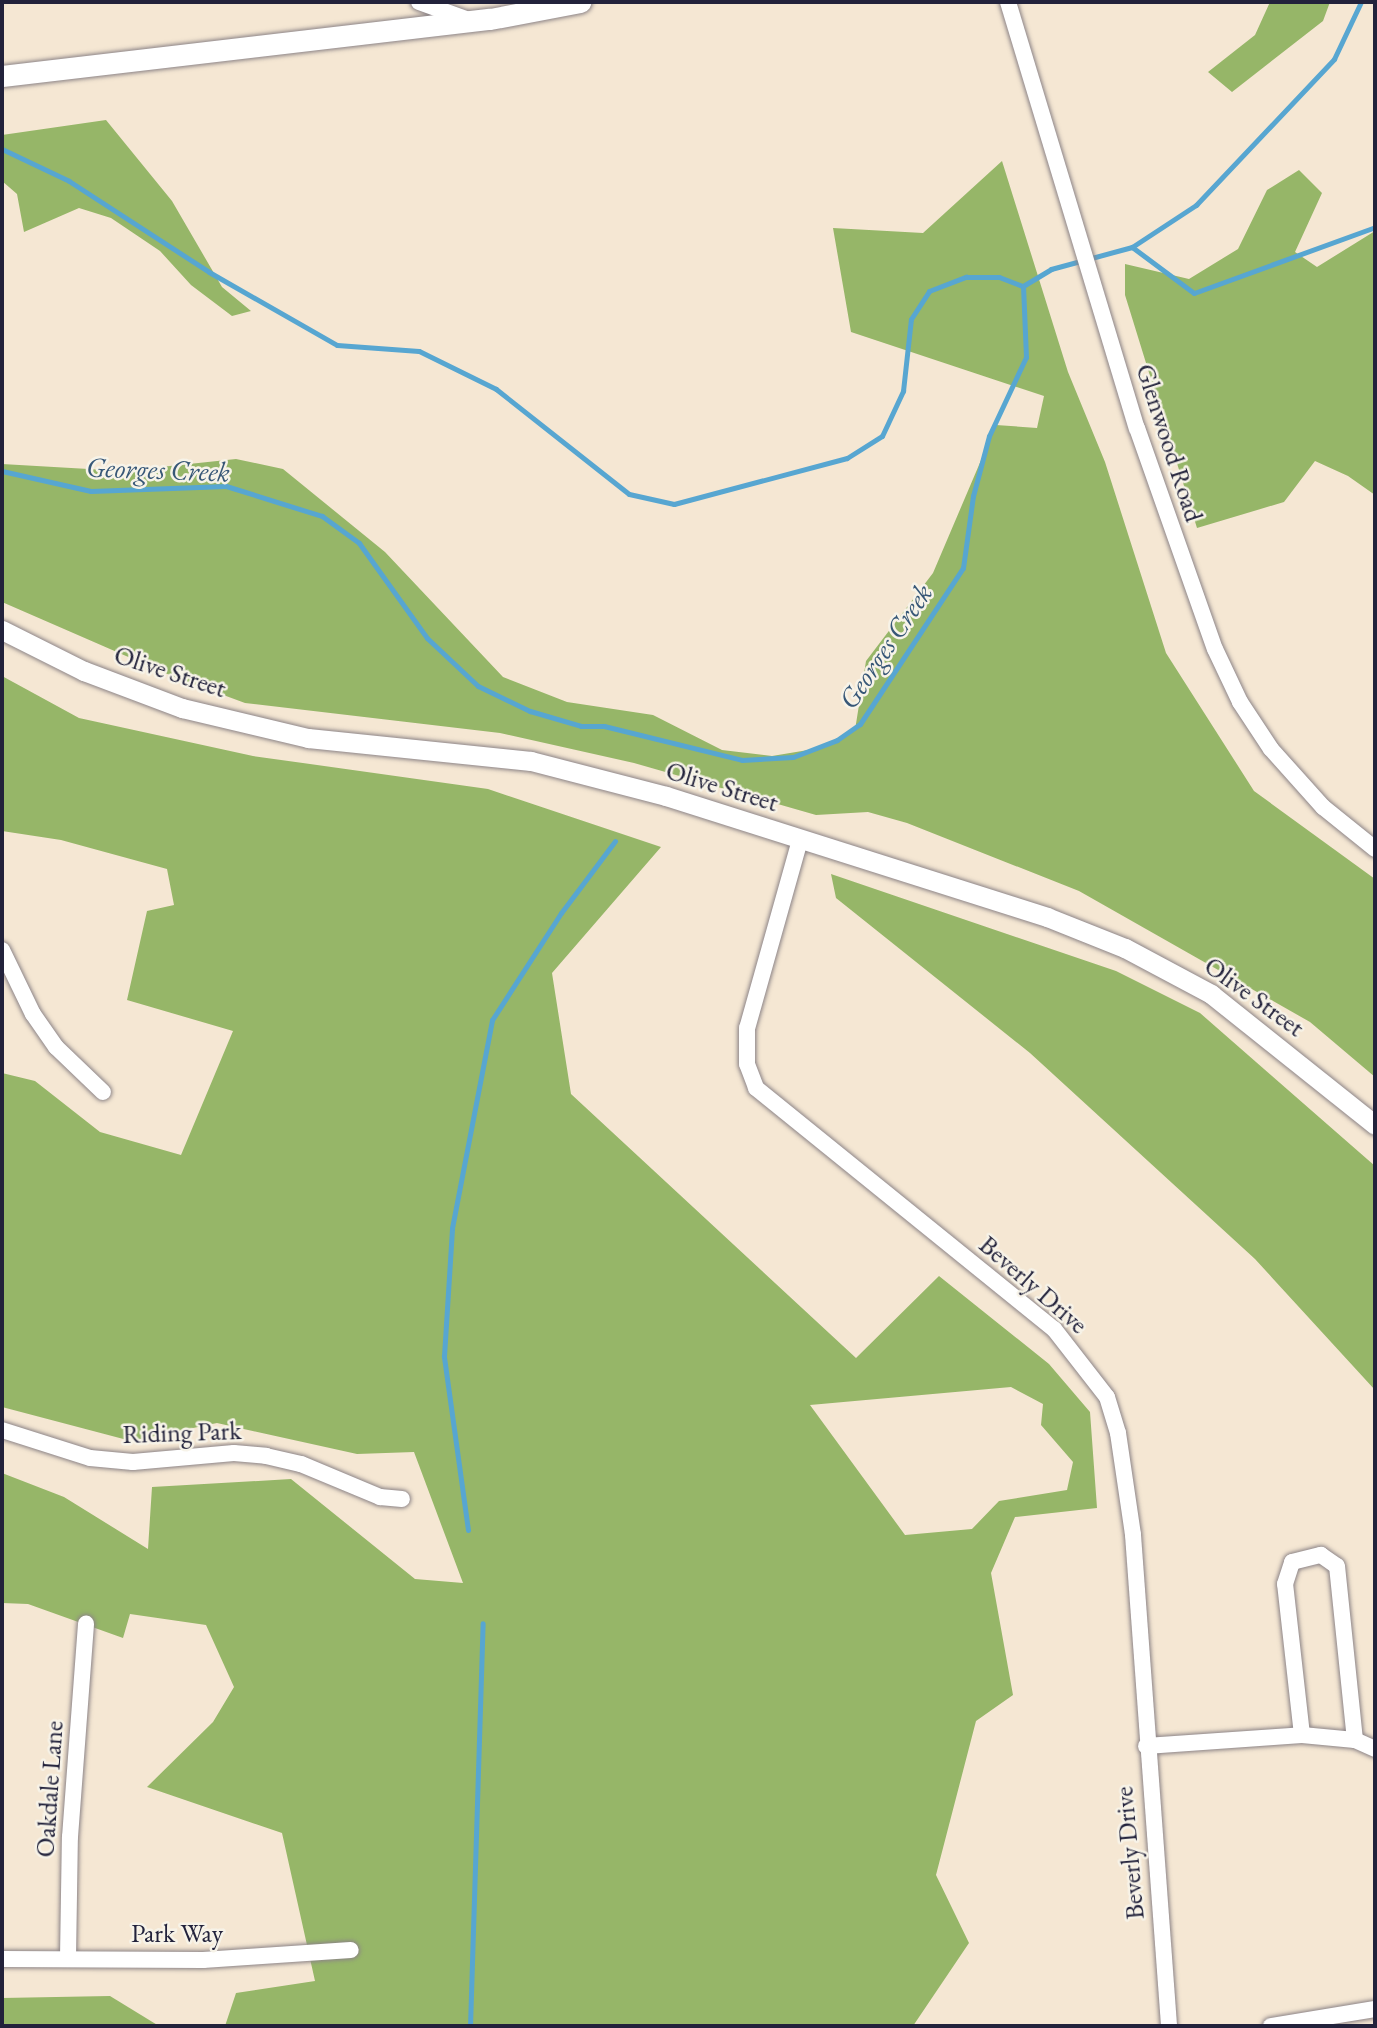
<!DOCTYPE html>
<html>
<head>
<meta charset="utf-8">
<style>
	body { margin:0 }
	#map { position:relative; width:1377px; height:2028px; overflow:hidden; background:#f5e7d3; font-family:"EB Garamond",serif }
	div>[style] { position:absolute }
	.forest>* { inset:0; background:#96b668 }
	.stream>* { height:5px; margin:-2.5px; padding:0 2.5px; transform-origin:2.5px; border-radius:2.5px; background:#57a6d1 }
	.roads { filter:drop-shadow(0 0 2px #8c8487) drop-shadow(0 0 2px #8c8487) }
	.minor>* { height:16px; margin:-8px; padding:0 8px; transform-origin:8px; border-radius:8px; background:#fff }
	.tertiary>* { height:19px; margin:-9.5px; padding:0 9.5px; transform-origin:9.5px; border-radius:9.5px; background:#fff }
	.secondary>* { height:21px; margin:-10.5px; padding:0 10.5px; transform-origin:10.5px; border-radius:10.5px; background:#fff }
	span { translate:-50% -50%; white-space:nowrap; text-align:center; line-height:1.15; -webkit-text-stroke:5px #f7f3e8; paint-order:stroke }
	.street-label { font-size:26px; color:#22223b }
	.water-label { font-size:28px; color:#375777; font-style:italic }
	.frame { position:absolute; inset:0; border:4px solid #22223b; pointer-events:none }
</style>
</head>
<body>
<div id="map">
	<div class="forest">
		<div style="clip-path:polygon(1270px 2px,1330px 2px,1323px 21px,1232px 92px,1208px 72px,1255px 35px)"></div>
		<div style="clip-path:polygon(106px 120px,172px 201px,222px 287px,251px 311px,232px 316px,191px 285px,160px 251px,111px 218px,79px 208px,24px 232px,17px 194px,2px 181px,2px 135px)"></div>
		<div style="clip-path:polygon(1002px 161px,1068px 372px,1105px 462px,1166px 653px,1254px 791px,1375px 879px,1375px 1077px,1310px 1022px,1079px 891px,907px 823px,868px 812px,816px 815px,634px 763px,500px 733px,245px 703px,172px 676px,2px 602px,2px 464px,123px 471px,236px 459px,283px 469px,385px 552px,503px 677px,567px 702px,653px 715px,722px 750px,772px 756px,826px 747px,855px 730px,866px 661px,933px 573px,996px 425px,1037px 428px,1044px 396px,851px 332px,833px 228px,923px 233px)"></div>
		<div style="clip-path:polygon(1299px 170px,1322px 193px,1295px 252px,1317px 267px,1375px 231px,1375px 495px,1348px 476px,1315px 461px,1284px 502px,1197px 528px,1125px 295px,1125px 264px,1189px 279px,1238px 249px,1267px 190px)"></div>
		<div style="clip-path:polygon(evenodd,2px 676px,79px 718px,253px 756px,488px 789px,661px 847px,552px 973px,571px 1094px,856px 1358px,939px 1276px,1049px 1364px,1090px 1412px,1097px 1508px,1015px 1517px,991px 1573px,1013px 1695px,976px 1721px,936px 1875px,969px 1943px,913px 2026px,225px 2026px,236px 1993px,315px 1981px,282px 1833px,147px 1787px,213px 1722px,234px 1687px,206px 1625px,130px 1614px,123px 1638px,28px 1604px,2px 1603px,2px 1473px,64px 1497px,148px 1549px,152px 1487px,291px 1479px,415px 1579px,463px 1583px,414px 1452px,357px 1454px,217px 1423px,131px 1441px,2px 1407px,2px 1073px,35px 1081px,100px 1132px,181px 1155px,233px 1031px,127px 1000px,147px 911px,174px 905px,167px 869px,61px 840px,2px 831px,2px 676px,1011px 1387px,1043px 1404px,1041px 1425px,1073px 1462px,1067px 1490px,999px 1501px,972px 1529px,905px 1535px,810px 1405px,1011px 1387px)"></div>
		<div style="clip-path:polygon(831px 874px,1116px 971px,1200px 1013px,1375px 1166px,1375px 1390px,1255px 1259px,1030px 1053px,836px 898px)"></div>
		<div style="clip-path:polygon(110px 1996px,159px 2026px,2px 2026px,2px 1998px)"></div>
	</div>
	<div class="stream">
		<div style="left:2px;top:149px;width:74px;rotate:25.5deg"></div>
		<div style="left:69px;top:181px;width:167px;rotate:33deg"></div>
		<div style="left:209px;top:272px;width:147px;rotate:29.7deg"></div>
		<div style="left:337px;top:345px;width:82px;rotate:4.2deg"></div>
		<div style="left:419px;top:351px;width:86px;rotate:26.3deg"></div>
		<div style="left:496px;top:389px;width:169px;rotate:38.3deg"></div>
		<div style="left:629px;top:494px;width:46px;rotate:12.5deg"></div>
		<div style="left:674px;top:504px;width:179px;rotate:-14.9deg"></div>
		<div style="left:847px;top:458px;width:41px;rotate:-32.2deg"></div>
		<div style="left:882px;top:436px;width:50px;rotate:-65deg"></div>
		<div style="left:903px;top:391px;width:72px;rotate:-83.7deg"></div>
		<div style="left:911px;top:319px;width:33px;rotate:-57deg"></div>
		<div style="left:929px;top:291px;width:40px;rotate:-21deg"></div>
		<div style="left:966px;top:277px;width:33px"></div>
		<div style="left:999px;top:277px;width:26px;rotate:21deg"></div>
		<div style="left:1132px;top:247px;width:77px;rotate:36.6deg"></div>
		<div style="left:1194px;top:293px;width:193px;rotate:-20deg"></div>
		<div style="left:1023px;top:286px;width:33px;rotate:-31deg"></div>
		<div style="left:1051px;top:269px;width:84px;rotate:-15.2deg"></div>
		<div style="left:1132px;top:247px;width:77px;rotate:-33.3deg"></div>
		<div style="left:1196px;top:205px;width:201px;rotate:-46.6deg"></div>
		<div style="left:1334px;top:59px;width:63px;rotate:-64.7deg"></div>
		<div style="left:2px;top:471px;width:91px;rotate:12.7deg"></div>
		<div style="left:91px;top:491px;width:135px;rotate:-2.1deg"></div>
		<div style="left:226px;top:486px;width:101px;rotate:17.4deg"></div>
		<div style="left:322px;top:516px;width:46px;rotate:36.1deg"></div>
		<div style="left:359px;top:543px;width:117px;rotate:54.4deg"></div>
		<div style="left:427px;top:638px;width:70px;rotate:43.3deg"></div>
		<div style="left:478px;top:686px;width:58px;rotate:25.7deg"></div>
		<div style="left:530px;top:711px;width:53px;rotate:16.4deg"></div>
		<div style="left:581px;top:726px;width:23px"></div>
		<div style="left:604px;top:726px;width:142px;rotate:13.8deg"></div>
		<div style="left:742px;top:760px;width:51px;rotate:-3.4deg"></div>
		<div style="left:793px;top:757px;width:47px;rotate:-21.1deg"></div>
		<div style="left:837px;top:740px;width:28px;rotate:-35deg"></div>
		<div style="left:860px;top:724px;width:187px;rotate:-56.6deg"></div>
		<div style="left:963px;top:568px;width:73px;rotate:-82.1deg"></div>
		<div style="left:973px;top:496px;width:62px;rotate:-75.1deg"></div>
		<div style="left:989px;top:436px;width:87px;rotate:-64.9deg"></div>
		<div style="left:1026px;top:357px;width:71px;rotate:-92.4deg"></div>
		<div style="left:468px;top:1530px;width:176px;rotate:-97.9deg"></div>
		<div style="left:444px;top:1356px;width:128px;rotate:-86.4deg"></div>
		<div style="left:452px;top:1228px;width:212px;rotate:-79.1deg"></div>
		<div style="left:492px;top:1020px;width:127px;rotate:-57.2deg"></div>
		<div style="left:561px;top:913px;width:90px;rotate:-53.1deg"></div>
		<div style="left:470px;top:2026px;width:403px;rotate:-88.2deg"></div>
	</div>
	<div class="roads">
		<div class="minor">
			<div style="left:419px;top:2px;width:53px;rotate:19.8deg"></div>
			<div style="left:1008px;top:2px;width:445px;rotate:73.2deg"></div>
			<div style="left:1137px;top:428px;width:234px;rotate:70.6deg"></div>
			<div style="left:1215px;top:649px;width:59px;rotate:64.7deg"></div>
			<div style="left:1240px;top:702px;width:56px;rotate:56.6deg"></div>
			<div style="left:1271px;top:749px;width:78px;rotate:48.1deg"></div>
			<div style="left:1323px;top:807px;width:67px;rotate:38.9deg"></div>
			<div style="left:800px;top:840px;width:195px;rotate:105.7deg"></div>
			<div style="left:747px;top:1028px;width:36px;rotate:90deg"></div>
			<div style="left:747px;top:1064px;width:26px;rotate:69deg"></div>
			<div style="left:756px;top:1088px;width:383px;rotate:39deg"></div>
			<div style="left:1054px;top:1329px;width:86px;rotate:52.1deg"></div>
			<div style="left:1107px;top:1397px;width:38px;rotate:73deg"></div>
			<div style="left:1118px;top:1433px;width:103px;rotate:81.6deg"></div>
			<div style="left:1133px;top:1535px;width:492px;rotate:85.8deg"></div>
			<div style="left:2px;top:950px;width:71px;rotate:64.2deg"></div>
			<div style="left:33px;top:1014px;width:40px;rotate:55.1deg"></div>
			<div style="left:56px;top:1047px;width:65px;rotate:43.8deg"></div>
			<div style="left:2px;top:1430px;width:92px;rotate:17.7deg"></div>
			<div style="left:90px;top:1458px;width:43px;rotate:5.3deg"></div>
			<div style="left:133px;top:1462px;width:101px;rotate:-5.1deg"></div>
			<div style="left:234px;top:1453px;width:32px;rotate:5deg"></div>
			<div style="left:266px;top:1456px;width:36px;rotate:13deg"></div>
			<div style="left:301px;top:1464px;width:86px;rotate:22.7deg"></div>
			<div style="left:380px;top:1497px;width:22px;rotate:5deg"></div>
			<div style="left:1302px;top:1735px;width:152px;rotate:-96.4deg"></div>
			<div style="left:1285px;top:1584px;width:23px;rotate:-72deg"></div>
			<div style="left:1292px;top:1562px;width:30px;rotate:-14deg"></div>
			<div style="left:1321px;top:1555px;width:19px;rotate:35deg"></div>
			<div style="left:1337px;top:1566px;width:175px;rotate:84.1deg"></div>
			<div style="left:1146px;top:1746px;width:156px;rotate:-4deg"></div>
			<div style="left:1302px;top:1735px;width:53px;rotate:5.4deg"></div>
			<div style="left:1355px;top:1740px;width:22px;rotate:24deg"></div>
			<div style="left:68px;top:1958px;width:121px;rotate:-89.1deg"></div>
			<div style="left:70px;top:1837px;width:214px;rotate:-85.7deg"></div>
			<div style="left:2px;top:1959px;width:201px;rotate:0.3deg"></div>
			<div style="left:203px;top:1960px;width:148px;rotate:-3.9deg"></div>
			<div style="left:1271px;top:2026px;width:105px;rotate:-9.3deg"></div>
		</div>
		<div class="tertiary">
			<div style="left:2px;top:630px;width:92px;rotate:26.6deg"></div>
			<div style="left:84px;top:671px;width:105px;rotate:20.7deg"></div>
			<div style="left:182px;top:708px;width:130px;rotate:13.4deg"></div>
			<div style="left:308px;top:738px;width:224px;rotate:5.9deg"></div>
			<div style="left:531px;top:761px;width:139px;rotate:14.5deg"></div>
			<div style="left:666px;top:796px;width:400px;rotate:17.6deg"></div>
			<div style="left:1047px;top:917px;width:84px;rotate:21.7deg"></div>
			<div style="left:1125px;top:948px;width:98px;rotate:28.1deg"></div>
			<div style="left:1211px;top:994px;width:210px;rotate:38.6deg"></div>
		</div>
		<div class="secondary">
			<div style="left:2px;top:76px;width:491px;rotate:-6.7deg"></div>
			<div style="left:490px;top:19px;width:92px;rotate:-10.7deg"></div>
		</div>
	</div>
	<div class="street-label">
		<span style="left:1169px;top:443px;rotate:72deg">Glenwood Road</span>
		<span style="left:170px;top:672px;rotate:18deg">Olive Street</span>
		<span style="left:722px;top:787px;rotate:17deg">Olive Street</span>
		<span style="left:1254px;top:997px;rotate:36deg">Olive Street</span>
		<span style="left:1033px;top:1285px;rotate:41deg">Beverly Drive</span>
		<span style="left:182px;top:1433px;rotate:-2deg">Riding Park</span>
		<span style="left:50px;top:1789px;rotate:-86deg">Oakdale Lane</span>
		<span style="left:1130px;top:1853px;rotate:-95deg">Beverly Drive</span>
		<span style="left:177px;top:1934px">Park Way</span>
	</div>
	<div class="water-label">
		<span style="left:158px;top:469px;rotate:2deg">Georges Creek</span>
		<span style="left:885px;top:646px;rotate:-56deg">Georges Creek</span>
	</div>
	<div class="frame"></div>
</div>
</body>
</html>
